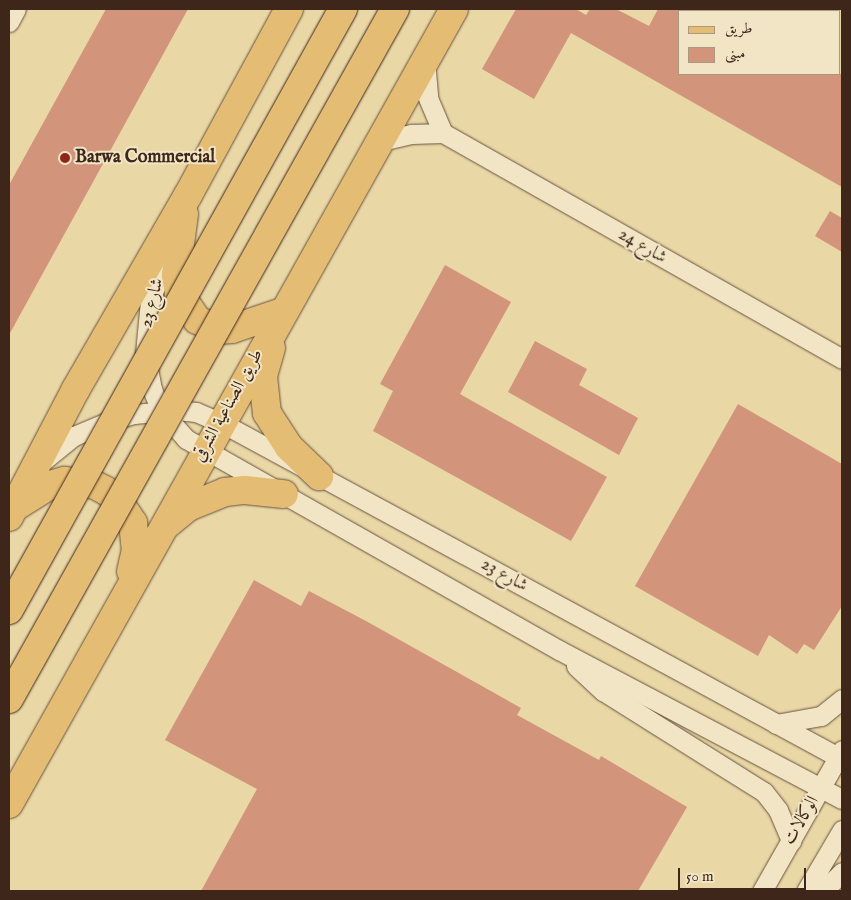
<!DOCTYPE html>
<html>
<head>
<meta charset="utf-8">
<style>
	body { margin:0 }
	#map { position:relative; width:851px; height:900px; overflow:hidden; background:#e9d7a6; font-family:"IM FELL English",Amiri,serif }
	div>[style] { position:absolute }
	.building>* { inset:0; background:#d2947b }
	.roads { filter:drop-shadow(0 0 1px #69533d) drop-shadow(0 0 1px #69533d) }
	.minor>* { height:19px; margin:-9.5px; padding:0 9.5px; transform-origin:9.5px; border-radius:9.5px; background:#f1e5c5 }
	.primary>* { height:28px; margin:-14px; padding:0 14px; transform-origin:14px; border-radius:14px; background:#e4bc73 }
	.bridges { filter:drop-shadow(0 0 1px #3e271a) drop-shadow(0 0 1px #3e271a) }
	.trunk-bridge>* { height:28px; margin:-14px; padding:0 14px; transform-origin:14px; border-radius:14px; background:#e4bc73 }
	.dots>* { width:14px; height:14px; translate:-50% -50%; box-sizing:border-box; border:2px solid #f1e5c5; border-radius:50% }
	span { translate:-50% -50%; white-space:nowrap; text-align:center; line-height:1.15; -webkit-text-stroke:4px #f1e5c5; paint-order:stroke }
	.poi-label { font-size:18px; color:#3e271a; font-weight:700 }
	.left { translate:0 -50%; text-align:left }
	.street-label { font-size:18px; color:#3e271a }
	.frame { position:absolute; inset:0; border:10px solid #3e271a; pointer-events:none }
	.legend { position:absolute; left:678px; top:10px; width:162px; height:65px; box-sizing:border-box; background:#f1e5c5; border:1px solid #a99981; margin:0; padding:6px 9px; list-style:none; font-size:15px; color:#3e271a }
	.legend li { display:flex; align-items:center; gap:10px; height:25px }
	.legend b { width:25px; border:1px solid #a99981 }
	.scale { position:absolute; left:678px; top:868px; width:128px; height:22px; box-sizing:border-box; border:2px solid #3e271a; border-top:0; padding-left:6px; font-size:15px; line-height:18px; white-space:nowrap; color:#3e271a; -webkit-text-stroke:4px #f1e5c5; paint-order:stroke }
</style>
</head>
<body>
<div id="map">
	<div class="building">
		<div style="clip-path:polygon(106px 9px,188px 9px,9px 335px,9px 185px)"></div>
		<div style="clip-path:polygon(516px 9px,576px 9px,586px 15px,590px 9px,616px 9px,649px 26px,658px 9px,680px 9px,680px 74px,842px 74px,842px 187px,571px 33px,534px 99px,482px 69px)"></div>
		<div style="clip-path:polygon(830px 211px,842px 218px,842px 252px,815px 236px)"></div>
		<div style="clip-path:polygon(445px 265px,511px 302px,460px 394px,607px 477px,571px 541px,373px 431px,393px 391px,380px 384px)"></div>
		<div style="clip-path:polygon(535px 341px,587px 369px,579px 385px,638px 418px,619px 455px,508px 392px)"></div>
		<div style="clip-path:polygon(738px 404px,842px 464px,842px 606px,814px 650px,804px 644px,797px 654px,769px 635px,758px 656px,635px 586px)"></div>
		<div style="clip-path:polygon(254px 580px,301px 606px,309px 591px,366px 621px,521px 708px,517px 715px,599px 760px,601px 756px,687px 807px,638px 891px,201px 891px,257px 789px,165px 740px)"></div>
	</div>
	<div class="roads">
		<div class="minor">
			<div style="left:9px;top:22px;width:15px;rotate:-62deg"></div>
			<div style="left:425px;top:60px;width:38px;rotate:85deg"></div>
			<div style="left:428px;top:98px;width:38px;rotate:67deg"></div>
			<div style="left:381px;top:141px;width:32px;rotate:-13deg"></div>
			<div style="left:412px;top:134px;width:31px;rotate:-2deg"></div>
			<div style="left:443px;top:133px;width:459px;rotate:29.5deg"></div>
			<div style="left:170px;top:245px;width:59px;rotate:109.7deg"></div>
			<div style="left:150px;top:301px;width:52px;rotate:95.5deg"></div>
			<div style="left:145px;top:353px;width:37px;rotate:79deg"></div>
			<div style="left:152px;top:389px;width:24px;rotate:68deg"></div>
			<div style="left:161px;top:411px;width:38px;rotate:48deg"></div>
			<div style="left:186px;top:439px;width:429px;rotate:29.5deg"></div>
			<div style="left:559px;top:650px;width:320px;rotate:27.8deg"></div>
			<div style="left:44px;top:460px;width:38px;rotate:-39deg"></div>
			<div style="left:74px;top:436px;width:38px;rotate:-23deg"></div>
			<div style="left:109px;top:421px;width:26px;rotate:-16deg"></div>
			<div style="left:134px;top:414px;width:43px;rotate:-5.3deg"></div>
			<div style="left:177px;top:410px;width:19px;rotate:6deg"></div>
			<div style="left:196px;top:412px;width:26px;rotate:23deg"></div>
			<div style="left:220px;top:422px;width:707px;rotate:28.45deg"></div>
			<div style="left:576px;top:666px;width:37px;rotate:43deg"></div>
			<div style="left:603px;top:691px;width:190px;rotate:32.1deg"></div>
			<div style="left:764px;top:792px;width:23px;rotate:52deg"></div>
			<div style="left:778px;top:810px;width:34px;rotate:67deg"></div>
			<div style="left:776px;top:724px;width:46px;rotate:-10.1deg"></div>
			<div style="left:821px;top:716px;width:27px;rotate:-39deg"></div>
			<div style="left:762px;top:891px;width:162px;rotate:-60.4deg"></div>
			<div style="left:806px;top:891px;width:71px;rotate:-59.5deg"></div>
			<div style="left:823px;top:891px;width:27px;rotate:-45deg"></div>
		</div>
		<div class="primary">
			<div style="left:184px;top:214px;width:62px;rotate:97.5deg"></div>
			<div style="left:176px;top:275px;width:18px;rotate:81deg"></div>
			<div style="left:179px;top:293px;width:32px;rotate:56deg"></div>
			<div style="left:197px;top:320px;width:24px;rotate:24deg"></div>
			<div style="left:219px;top:330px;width:13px;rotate:-4deg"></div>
			<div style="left:232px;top:329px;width:53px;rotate:-18.8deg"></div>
			<div style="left:271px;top:348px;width:29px;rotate:106deg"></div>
			<div style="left:263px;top:376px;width:37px;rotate:84deg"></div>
			<div style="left:267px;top:413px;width:40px;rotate:57.1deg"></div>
			<div style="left:289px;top:447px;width:42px;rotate:44deg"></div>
			<div style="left:15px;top:507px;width:41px;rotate:-32.2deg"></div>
			<div style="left:50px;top:485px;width:15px;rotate:-16deg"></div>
			<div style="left:64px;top:481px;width:29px;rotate:6deg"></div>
			<div style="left:93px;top:484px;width:13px;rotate:27deg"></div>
			<div style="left:105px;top:490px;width:15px;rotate:37deg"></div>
			<div style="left:117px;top:499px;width:29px;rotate:56deg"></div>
			<div style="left:133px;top:523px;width:27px;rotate:84deg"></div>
			<div style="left:136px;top:550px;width:22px;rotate:103deg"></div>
			<div style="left:9px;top:517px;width:144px;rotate:-62.4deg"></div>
			<div style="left:76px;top:389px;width:222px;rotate:-60deg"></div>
			<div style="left:187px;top:197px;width:214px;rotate:-61.5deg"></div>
			<div style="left:166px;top:525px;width:28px;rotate:-39deg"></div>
			<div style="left:188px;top:507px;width:40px;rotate:-22deg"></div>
			<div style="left:225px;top:492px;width:20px;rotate:-6deg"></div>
			<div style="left:245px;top:490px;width:39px;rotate:6deg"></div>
			<div style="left:9px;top:804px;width:911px;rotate:-60.76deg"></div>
		</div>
	</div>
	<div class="bridges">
		<div class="trunk-bridge">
			<div style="left:9px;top:610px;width:688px;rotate:-60.94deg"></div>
			<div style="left:9px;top:699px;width:791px;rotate:-60.78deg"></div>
		</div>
	</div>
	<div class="dots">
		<div style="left:65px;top:158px;background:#8f2418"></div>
	</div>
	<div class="poi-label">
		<span class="left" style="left:75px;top:158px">Barwa Commercial</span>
	</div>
	<div class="street-label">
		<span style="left:642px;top:247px;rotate:30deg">شارع 24</span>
		<span style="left:153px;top:303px;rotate:-76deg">شارع 23</span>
		<span style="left:229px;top:406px;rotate:-61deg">طريق الصناعية الشرقي</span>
		<span style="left:504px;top:576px;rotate:29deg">شارع 23</span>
		<span style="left:802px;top:821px;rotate:-60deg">الوكالات</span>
	</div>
	<div class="frame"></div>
	<ul class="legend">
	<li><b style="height:6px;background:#e4bc73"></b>طريق</li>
	<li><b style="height:14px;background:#d2947b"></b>مبنى</li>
	</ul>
	<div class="scale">50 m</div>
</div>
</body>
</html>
